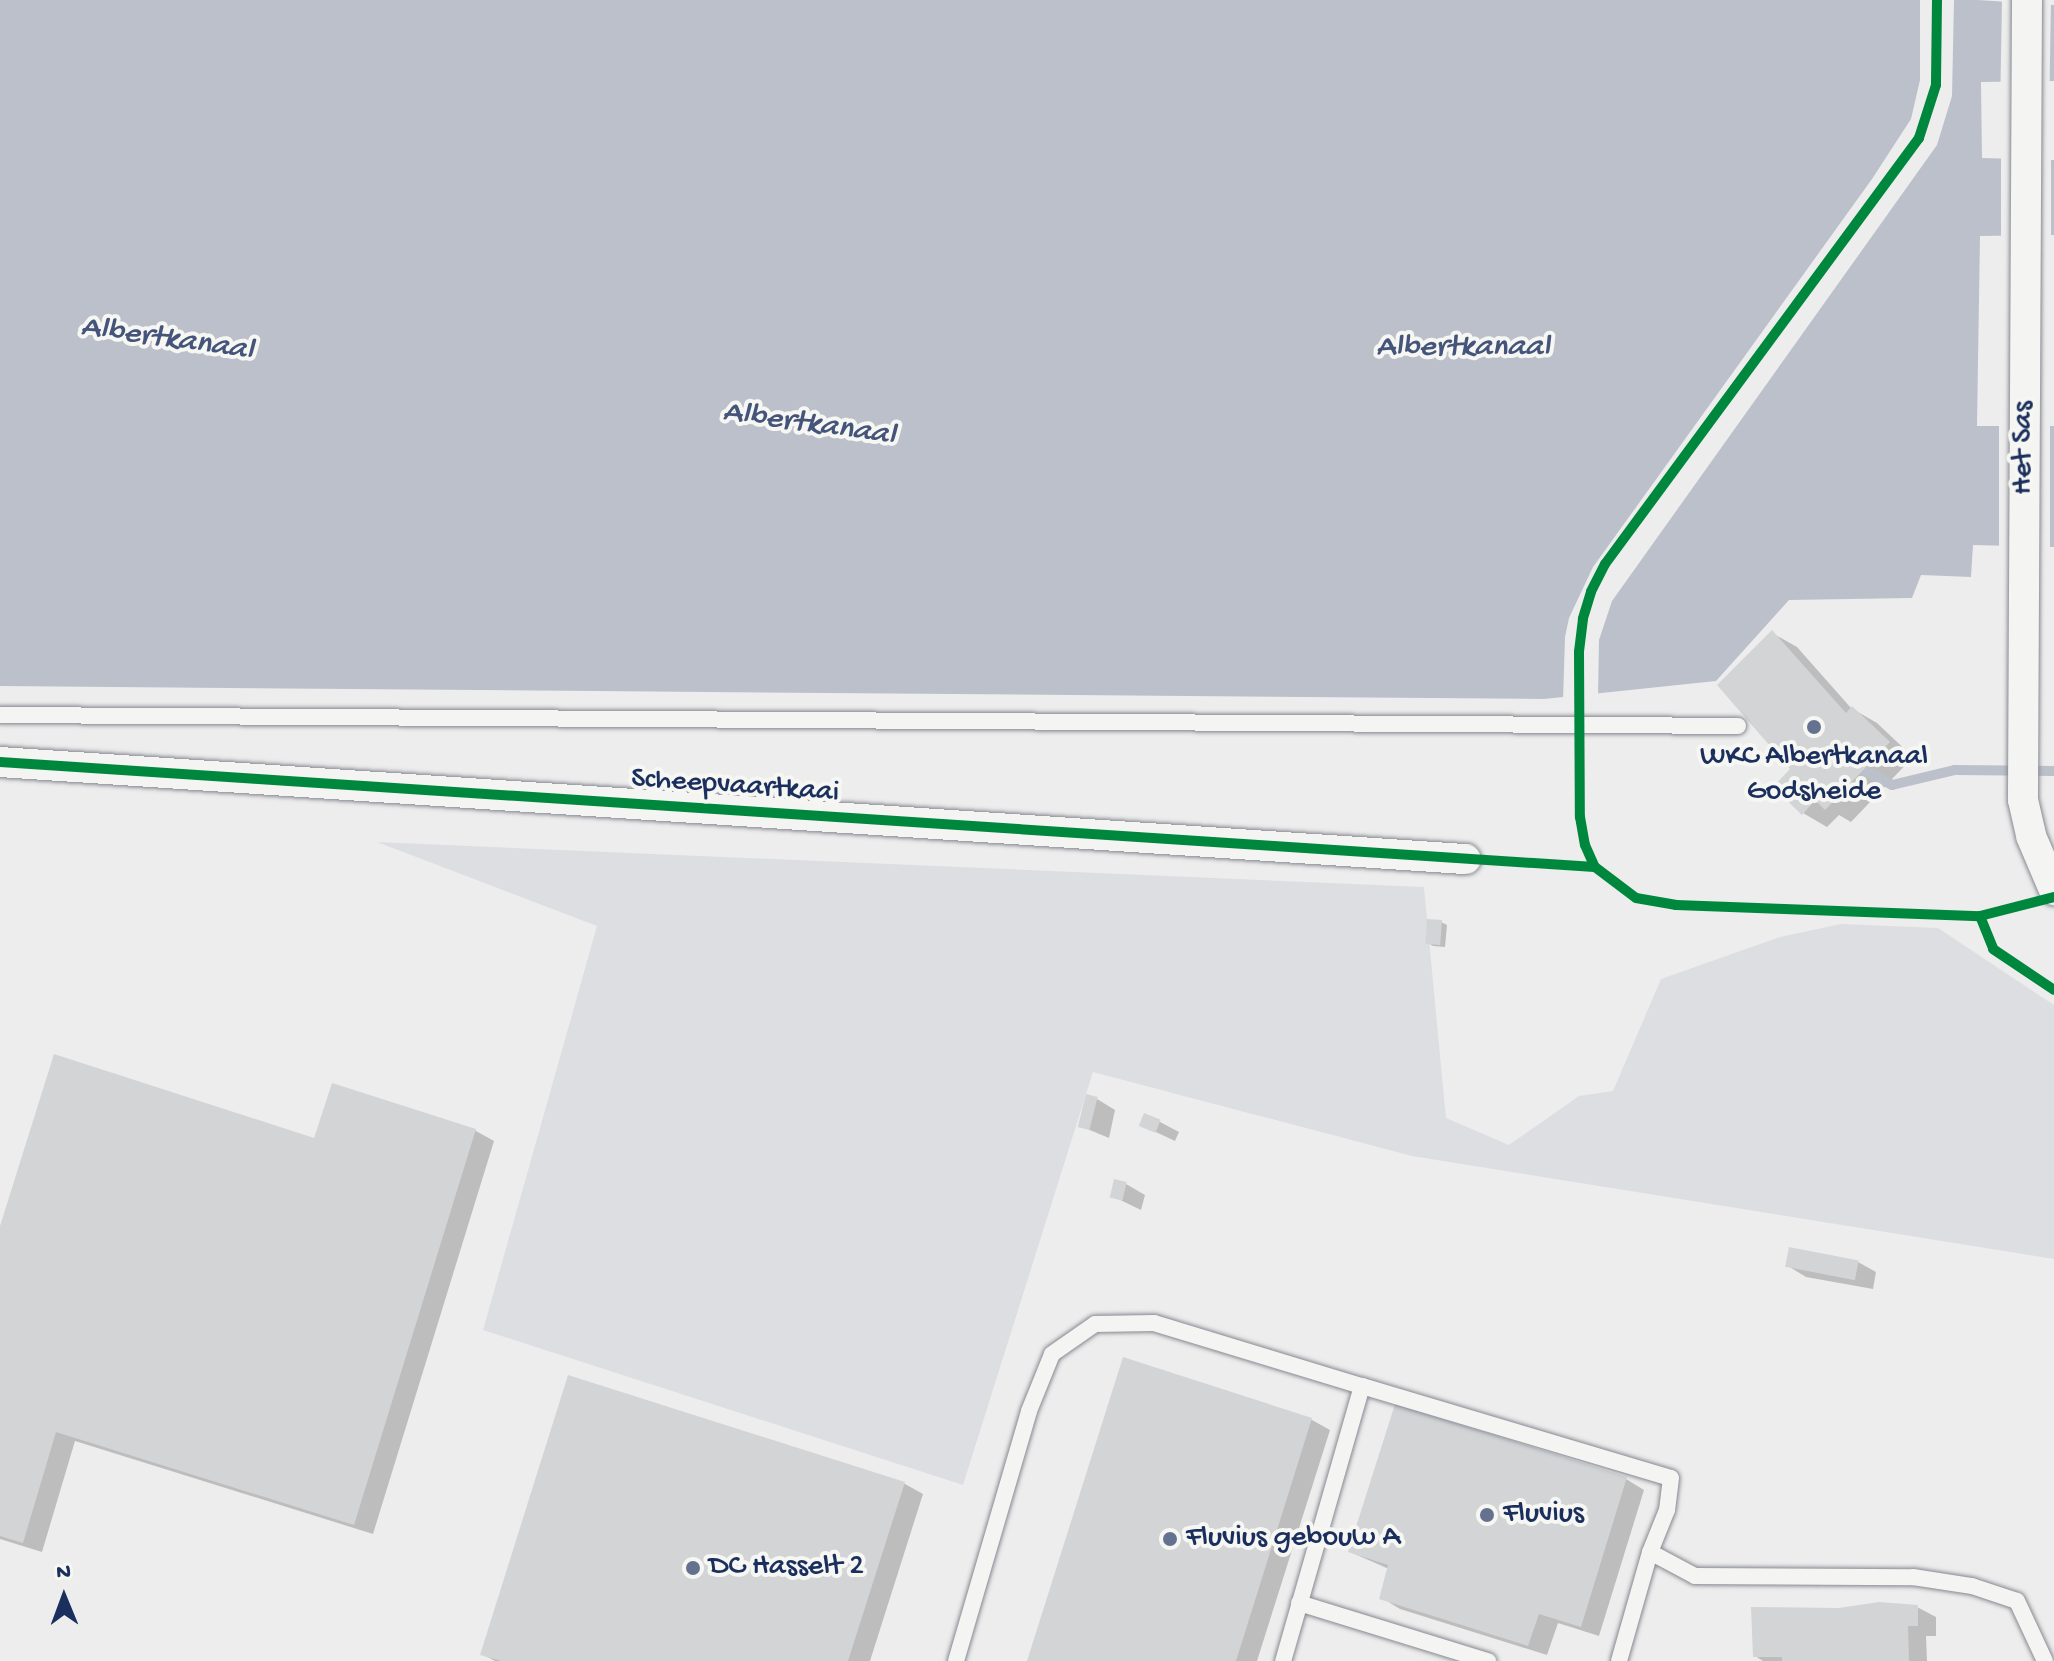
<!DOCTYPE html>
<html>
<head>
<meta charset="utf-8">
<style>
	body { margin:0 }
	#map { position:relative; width:2054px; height:1661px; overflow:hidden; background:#ededed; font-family:"Gochi Hand",sans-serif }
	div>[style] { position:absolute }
	.green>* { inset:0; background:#dcdee1 }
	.water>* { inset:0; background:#bbc0cb }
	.pier>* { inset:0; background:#ededed; transform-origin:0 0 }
	.shadow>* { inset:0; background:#0003 }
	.stream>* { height:10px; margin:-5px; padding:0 5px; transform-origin:5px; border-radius:5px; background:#bbc0cb }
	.building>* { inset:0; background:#d3d4d6; transform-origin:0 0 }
	.roads { filter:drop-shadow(0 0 2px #868992) drop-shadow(0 0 2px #868992) }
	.service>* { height:16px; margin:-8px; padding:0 8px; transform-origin:8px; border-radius:8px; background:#f4f4f2 }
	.minor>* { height:30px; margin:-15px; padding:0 15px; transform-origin:15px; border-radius:15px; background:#f4f4f2 }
	.cycleway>* { height:10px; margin:-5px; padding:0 5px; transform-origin:5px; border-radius:5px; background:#00873e }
	.dots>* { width:22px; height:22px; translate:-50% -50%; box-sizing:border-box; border:4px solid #f6f6f2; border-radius:50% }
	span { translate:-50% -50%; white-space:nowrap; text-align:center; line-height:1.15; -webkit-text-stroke:8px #f6f6f2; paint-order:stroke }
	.street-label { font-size:30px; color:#1b2f5e }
	.poi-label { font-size:30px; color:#1b2f5e }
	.left { translate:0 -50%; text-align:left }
	.water-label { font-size:32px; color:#44547a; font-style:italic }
	.north { position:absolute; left:24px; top:1557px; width:80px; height:80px; -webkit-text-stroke:6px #f6f6f2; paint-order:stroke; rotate:359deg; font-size:22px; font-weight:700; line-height:32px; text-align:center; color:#1b2f5e }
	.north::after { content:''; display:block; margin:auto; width:28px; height:36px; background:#1b2f5e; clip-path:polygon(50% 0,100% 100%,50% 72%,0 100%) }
</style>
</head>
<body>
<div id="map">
	<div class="green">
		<div style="clip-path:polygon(377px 842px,1424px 887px,1446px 1118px,1509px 1145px,1579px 1096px,1613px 1091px,1661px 979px,1780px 937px,1841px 924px,1938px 928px,2054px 1005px,2054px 1259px,1412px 1156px,1093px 1072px,963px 1485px,483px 1330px,597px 926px)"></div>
	</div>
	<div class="water">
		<div style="clip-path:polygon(0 0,1978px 0,2054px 5px,2054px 81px,1981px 82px,1982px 158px,2054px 160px,2054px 235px,1980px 236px,1977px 426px,2054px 426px,2054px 547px,1973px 545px,1971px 577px,1921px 575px,1912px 598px,1789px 600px,1716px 681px,1544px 699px,0 686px)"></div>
	</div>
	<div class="pier">
		<div style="clip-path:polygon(1920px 0,1954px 0,1952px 96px,1937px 145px,1612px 601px,1599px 640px,1598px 697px,1563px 701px,1565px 637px,1569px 618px,1593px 567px,1872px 179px,1911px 119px,1920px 80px)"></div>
		<div style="left:2002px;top:0;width:49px;height:85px;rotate:1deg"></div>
		<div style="left:2001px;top:155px;width:50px;height:84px"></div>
		<div style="left:2050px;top:422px;width:128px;height:51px;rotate:90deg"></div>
	</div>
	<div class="shadow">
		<div style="clip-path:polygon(1772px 633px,1797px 647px,1851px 708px,1877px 723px,1913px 757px,1851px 822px,1839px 815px,1827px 827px,1803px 813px,1792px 770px)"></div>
		<div style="clip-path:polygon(1441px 922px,1447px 925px,1445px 947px,1433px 946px,1428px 943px)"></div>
		<div style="clip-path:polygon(334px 1085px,476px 1131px,494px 1141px,373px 1534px,75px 1441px,42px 1552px,0 1539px,0 1233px,316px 1141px)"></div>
		<div style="clip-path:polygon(1097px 1099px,1115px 1110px,1109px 1138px,1080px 1126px)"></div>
		<div style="clip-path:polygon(1160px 1122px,1179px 1132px,1175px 1141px,1141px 1125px)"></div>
		<div style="clip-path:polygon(1126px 1184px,1145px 1195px,1141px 1210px,1112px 1196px)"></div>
		<div style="clip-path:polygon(1858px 1262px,1876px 1272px,1873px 1289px,1806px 1277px,1788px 1266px)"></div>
		<div style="clip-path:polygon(1124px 1360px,1312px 1420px,1330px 1430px,1257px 1661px,1029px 1661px)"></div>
		<div style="clip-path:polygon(570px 1378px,905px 1484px,923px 1494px,870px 1661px,495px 1661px,482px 1654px)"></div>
		<div style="clip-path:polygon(1626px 1479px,1644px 1490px,1599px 1636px,1558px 1623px,1547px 1655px,1400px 1609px,1382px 1598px,1389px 1569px,1350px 1552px)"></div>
		<div style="clip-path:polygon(1917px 1607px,1936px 1617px,1936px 1636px,1926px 1636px,1927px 1661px,1763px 1661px,1755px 1656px,1753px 1609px)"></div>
	</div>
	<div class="stream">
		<div style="left:1864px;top:770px;width:32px;rotate:28deg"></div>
		<div style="left:1892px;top:785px;width:65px;rotate:-13.4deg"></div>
		<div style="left:1955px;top:770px;width:99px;rotate:0.6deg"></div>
	</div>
	<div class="building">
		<div style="clip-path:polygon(1772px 630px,1846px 713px,1852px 706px,1890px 742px,1825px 810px,1815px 800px,1802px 815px,1773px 787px,1790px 769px,1717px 685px)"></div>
		<div style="left:1427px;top:919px;width:15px;height:25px;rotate:4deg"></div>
		<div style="clip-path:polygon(54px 1054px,314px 1138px,332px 1083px,476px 1129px,354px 1525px,56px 1432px,23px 1543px,0 1536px,0 1226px)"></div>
		<div style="left:1086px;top:1094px;width:12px;height:34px;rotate:14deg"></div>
		<div style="left:1144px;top:1113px;width:18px;height:14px;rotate:22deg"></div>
		<div style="left:1114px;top:1179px;width:13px;height:19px;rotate:13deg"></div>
		<div style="left:1789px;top:1247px;width:71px;height:20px;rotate:11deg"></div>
		<div style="clip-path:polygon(1123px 1357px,1312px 1418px,1236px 1661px,1027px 1661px)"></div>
		<div style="clip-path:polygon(568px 1375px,905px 1482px,848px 1661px,501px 1661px,480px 1655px)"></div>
		<div style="clip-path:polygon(1395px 1404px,1627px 1477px,1581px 1627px,1539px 1614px,1528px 1646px,1379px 1599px,1388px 1565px,1348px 1552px)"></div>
		<div style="clip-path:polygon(1879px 1602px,1918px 1605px,1918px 1626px,1908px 1626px,1909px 1661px,1782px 1661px,1782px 1657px,1753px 1657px,1751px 1607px,1839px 1608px)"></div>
	</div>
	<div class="roads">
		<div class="service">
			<div style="left:0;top:715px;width:1738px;rotate:0.36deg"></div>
			<div style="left:1362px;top:1386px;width:322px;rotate:16.6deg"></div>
			<div style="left:1671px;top:1478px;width:32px;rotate:97deg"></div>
			<div style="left:1667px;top:1510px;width:45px;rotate:112deg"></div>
			<div style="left:1299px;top:1603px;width:198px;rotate:17.1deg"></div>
			<div style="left:956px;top:1661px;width:260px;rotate:-73.7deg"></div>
			<div style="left:1029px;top:1411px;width:61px;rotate:-68deg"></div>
			<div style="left:1052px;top:1354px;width:52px;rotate:-34.9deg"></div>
			<div style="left:1095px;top:1324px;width:59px;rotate:-1deg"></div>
			<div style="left:1154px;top:1323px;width:217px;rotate:16.9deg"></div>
			<div style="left:1362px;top:1386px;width:286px;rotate:106deg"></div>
			<div style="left:1619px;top:1661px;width:113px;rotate:-74.1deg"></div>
			<div style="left:1650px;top:1552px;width:51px;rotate:28.1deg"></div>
			<div style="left:1695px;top:1576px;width:218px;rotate:0.3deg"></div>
			<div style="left:1913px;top:1577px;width:60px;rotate:8.7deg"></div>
			<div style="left:1972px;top:1586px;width:47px;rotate:18.4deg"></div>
			<div style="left:2017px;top:1601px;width:66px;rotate:65deg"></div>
		</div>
		<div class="minor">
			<div style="left:2027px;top:0;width:800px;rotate:90.29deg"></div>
			<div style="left:2023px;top:800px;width:37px;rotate:77deg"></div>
			<div style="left:2031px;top:836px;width:59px;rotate:66.9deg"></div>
			<div style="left:0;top:762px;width:1469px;rotate:3.79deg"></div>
		</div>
	</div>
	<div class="cycleway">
		<div style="left:1937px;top:0;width:85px;rotate:90.7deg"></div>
		<div style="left:1936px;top:85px;width:56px;rotate:107.8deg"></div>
		<div style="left:1919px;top:138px;width:529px;rotate:126.39deg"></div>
		<div style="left:1605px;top:564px;width:31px;rotate:117deg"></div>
		<div style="left:1591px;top:592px;width:28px;rotate:107deg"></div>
		<div style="left:1583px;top:619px;width:33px;rotate:97deg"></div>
		<div style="left:1579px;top:652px;width:165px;rotate:89.7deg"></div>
		<div style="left:1580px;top:817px;width:28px;rotate:80deg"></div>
		<div style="left:1585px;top:845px;width:24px;rotate:66deg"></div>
		<div style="left:1595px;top:867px;width:51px;rotate:37.1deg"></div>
		<div style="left:1636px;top:898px;width:41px;rotate:9.9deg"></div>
		<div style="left:1676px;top:905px;width:304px;rotate:2.1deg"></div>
		<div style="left:1980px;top:916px;width:76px;rotate:-14.4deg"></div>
		<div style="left:0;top:762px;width:1598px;rotate:3.77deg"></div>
		<div style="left:1980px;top:916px;width:35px;rotate:68deg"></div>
		<div style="left:1993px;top:949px;width:73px;rotate:33.9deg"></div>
	</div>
	<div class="dots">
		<div style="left:1814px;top:727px;background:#647290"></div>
		<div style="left:1487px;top:1515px;background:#647290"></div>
		<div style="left:1170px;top:1539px;background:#647290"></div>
		<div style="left:693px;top:1568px;background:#647290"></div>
	</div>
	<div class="street-label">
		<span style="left:2025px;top:448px;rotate:-90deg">Het Sas</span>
		<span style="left:735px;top:787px;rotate:4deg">Scheepvaartkaai</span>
	</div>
	<div class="poi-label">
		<span style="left:1814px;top:775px">WKC Albertkanaal<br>Godsheide</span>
		<span class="left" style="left:1503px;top:1515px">Fluvius</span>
		<span class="left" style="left:1186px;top:1539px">Fluvius gebouw A</span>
		<span class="left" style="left:709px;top:1568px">DC Hasselt 2</span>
	</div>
	<div class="water-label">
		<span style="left:167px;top:340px;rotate:8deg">Albertkanaal</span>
		<span style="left:1463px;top:348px">Albertkanaal</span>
		<span style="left:809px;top:425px;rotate:8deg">Albertkanaal</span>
	</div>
	<div class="north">N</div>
</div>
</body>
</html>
